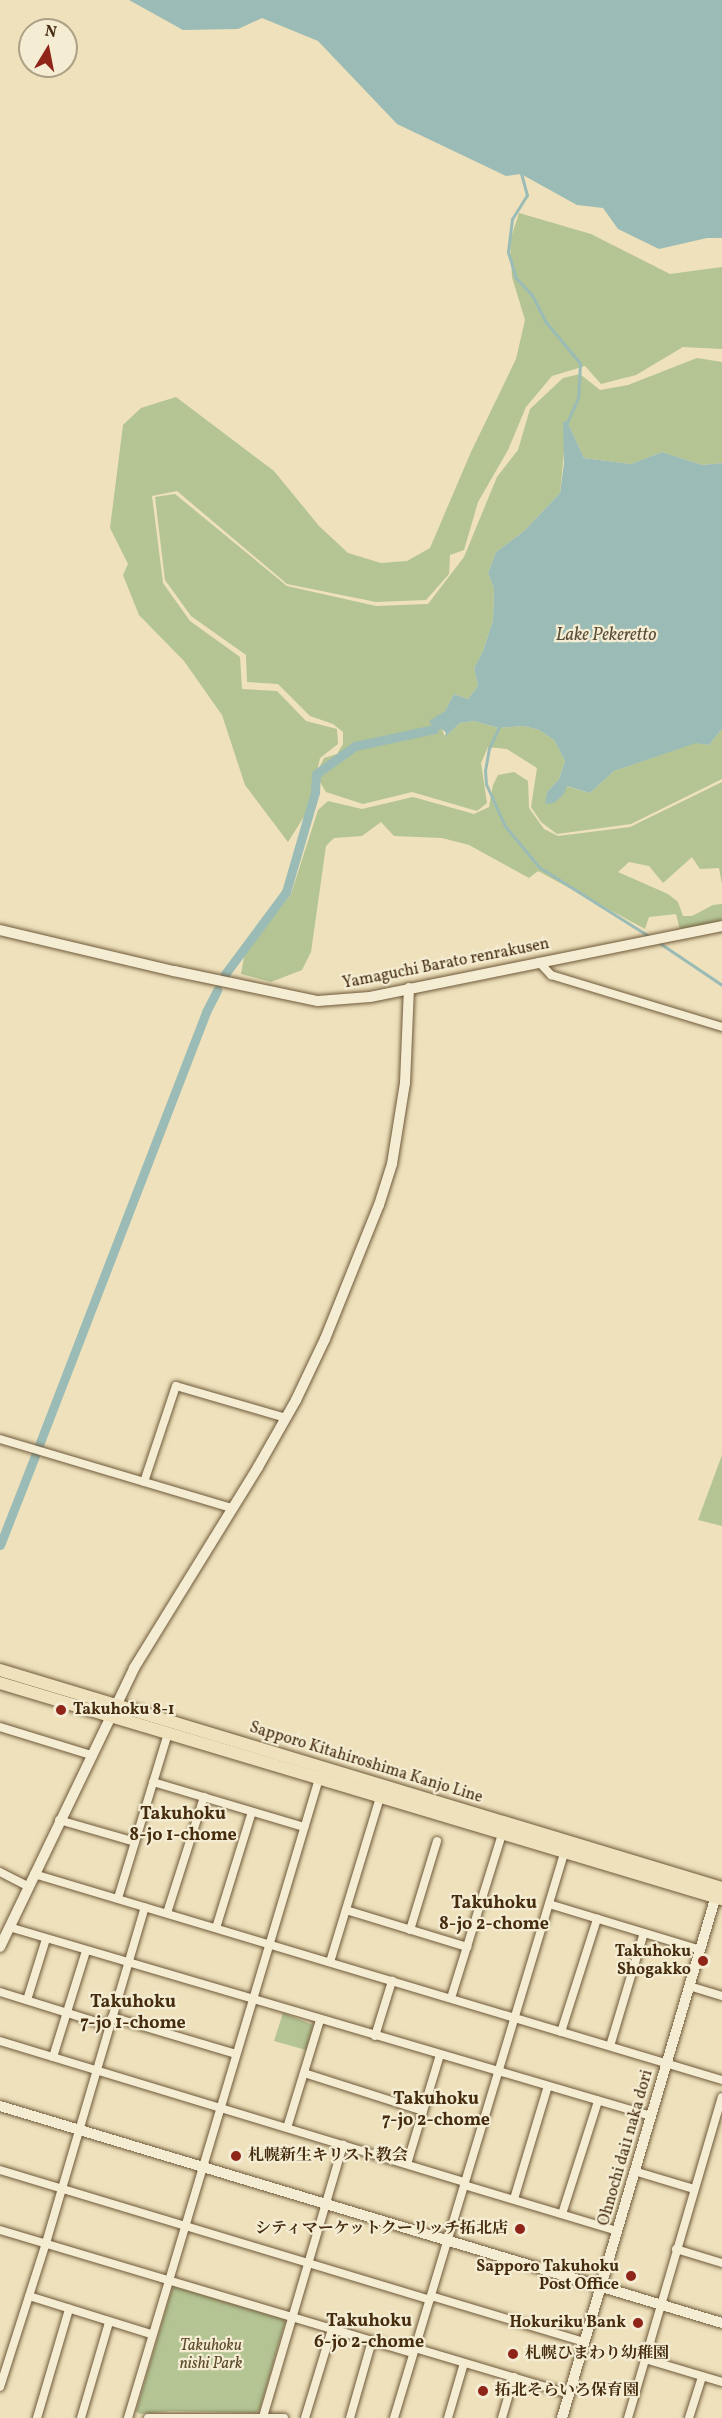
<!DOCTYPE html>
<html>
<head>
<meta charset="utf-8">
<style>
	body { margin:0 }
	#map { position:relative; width:722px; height:2418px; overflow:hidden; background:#eee1bb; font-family:Vollkorn,"Noto Serif JP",serif }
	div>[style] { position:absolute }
	.green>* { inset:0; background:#b4c493 }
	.water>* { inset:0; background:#9bbcb6 }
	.stream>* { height:3px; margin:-1.5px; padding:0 1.5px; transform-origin:1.5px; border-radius:1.5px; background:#9bbcb6 }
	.canal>* { height:9px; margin:-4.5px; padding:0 4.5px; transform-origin:4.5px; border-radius:4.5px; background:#9bbcb6 }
	.roads { filter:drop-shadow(0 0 2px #6f593a) drop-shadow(0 0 2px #6f593a) }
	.minor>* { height:8px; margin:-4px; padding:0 4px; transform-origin:4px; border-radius:4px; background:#f4ecd3 }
	.tertiary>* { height:10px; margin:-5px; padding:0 5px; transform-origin:5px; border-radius:5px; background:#f4ecd3 }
	.primary>* { height:12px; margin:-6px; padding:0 6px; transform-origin:6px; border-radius:6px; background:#eee1bb }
	.dots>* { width:16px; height:16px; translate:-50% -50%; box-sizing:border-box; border:3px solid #f4ecd3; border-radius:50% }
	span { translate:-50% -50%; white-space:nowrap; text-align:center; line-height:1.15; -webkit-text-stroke:4.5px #f4ecd3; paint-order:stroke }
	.street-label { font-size:16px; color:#452c0f }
	.poi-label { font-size:16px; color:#452c0f; font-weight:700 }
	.left { translate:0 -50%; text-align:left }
	.right { translate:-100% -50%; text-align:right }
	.park-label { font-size:16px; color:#5b4a29; font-style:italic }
	.water-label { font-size:18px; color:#5a5039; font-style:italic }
	.neighbourhood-label { font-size:18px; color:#452c0f; font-weight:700 }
	.north { position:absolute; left:18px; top:18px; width:60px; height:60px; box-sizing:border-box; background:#f4ecd3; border:2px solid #ae9f85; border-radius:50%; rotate:10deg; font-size:16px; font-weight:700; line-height:24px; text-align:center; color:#452c0f }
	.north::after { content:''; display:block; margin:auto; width:21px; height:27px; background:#8f2418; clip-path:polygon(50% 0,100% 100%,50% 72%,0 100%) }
</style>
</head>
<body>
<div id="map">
	<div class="green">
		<div style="clip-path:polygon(519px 213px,591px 234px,670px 274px,722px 267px,722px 349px,683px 347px,636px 375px,601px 384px,585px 366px,552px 376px,526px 407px,508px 450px,478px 502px,464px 550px,450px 555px,449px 574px,426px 600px,376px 602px,287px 584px,177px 491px,152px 496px,163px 583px,190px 621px,240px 657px,242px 689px,277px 691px,306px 721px,337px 729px,338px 744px,320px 758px,317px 772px,324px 758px,337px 754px,343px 744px,343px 732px,333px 724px,310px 716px,278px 684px,247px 682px,246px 655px,191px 616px,165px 580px,155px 497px,175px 494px,287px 586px,376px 606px,428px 604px,464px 557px,497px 477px,518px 450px,530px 409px,563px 378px,580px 374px,600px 390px,628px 385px,697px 358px,722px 362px,722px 463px,702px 465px,662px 452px,631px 464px,584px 458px,567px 421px,560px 493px,524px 531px,496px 552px,488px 573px,494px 589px,493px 620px,483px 651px,474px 668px,478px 686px,468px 699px,454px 694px,445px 711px,442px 729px,445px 737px,460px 723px,474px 721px,499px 728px,524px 726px,539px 730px,554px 740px,565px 761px,559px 779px,547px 792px,546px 804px,566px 786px,590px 793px,614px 771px,696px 742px,709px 745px,722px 729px,722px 779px,631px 824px,557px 834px,541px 822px,531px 807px,537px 768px,507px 749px,488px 747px,481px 763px,487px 803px,477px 811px,412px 792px,363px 804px,326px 792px,316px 775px,305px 815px,288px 842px,245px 785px,222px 715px,184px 661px,139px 615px,123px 575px,128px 564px,110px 528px,123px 425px,141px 408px,176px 397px,274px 471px,319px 526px,348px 553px,381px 563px,407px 561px,430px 548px,471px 452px,516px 359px,525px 320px,512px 277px,510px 241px)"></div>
		<div style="clip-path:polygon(514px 772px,528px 781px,529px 808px,544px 829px,558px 836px,630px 827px,722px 782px,722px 884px,719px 868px,700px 869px,692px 857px,663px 883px,649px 866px,629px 862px,618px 872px,668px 894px,678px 902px,683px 916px,692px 916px,713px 905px,722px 904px,722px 920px,680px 930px,676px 914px,649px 917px,645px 929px,538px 871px,529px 878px,469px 845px,442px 838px,394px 836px,381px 822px,362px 836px,334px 838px,326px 846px,311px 952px,302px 970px,271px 982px,241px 974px,245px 952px,291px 894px,318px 810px,328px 801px,362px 809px,413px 797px,474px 814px,489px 807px,493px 785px,498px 775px)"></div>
		<div style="clip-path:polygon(722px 1455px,722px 1526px,698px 1520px)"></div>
		<div style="clip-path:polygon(283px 2013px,313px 2025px,306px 2050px,274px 2041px)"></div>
		<div style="clip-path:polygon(175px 2287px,283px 2319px,285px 2322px,260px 2409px,256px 2413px,171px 2411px,140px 2414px,136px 2411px,172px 2289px)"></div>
	</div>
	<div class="water">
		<div style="clip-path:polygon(129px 0,722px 0,722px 238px,707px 238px,659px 249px,618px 229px,603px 208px,577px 205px,521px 174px,506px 176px,397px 124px,318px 41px,262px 18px,238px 29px,183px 30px)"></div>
		<div style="clip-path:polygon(567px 421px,584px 458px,631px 464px,662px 452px,702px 465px,722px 463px,722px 729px,709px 745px,696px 743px,614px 771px,590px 793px,567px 786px,564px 794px,554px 803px,545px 804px,547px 792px,559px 779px,565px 761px,554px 740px,539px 730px,524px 726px,499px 728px,474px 721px,460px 723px,444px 738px,446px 733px,442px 729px,434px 729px,429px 721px,445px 711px,454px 694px,468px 699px,478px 686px,474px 668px,483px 651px,493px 620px,494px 589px,488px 573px,496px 552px,524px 531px,560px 493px,564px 463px,563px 422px)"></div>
	</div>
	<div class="stream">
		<div style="left:521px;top:173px;width:23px;rotate:75deg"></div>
		<div style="left:527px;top:195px;width:28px;rotate:122deg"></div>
		<div style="left:512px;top:219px;width:33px;rotate:97deg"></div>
		<div style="left:508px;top:252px;width:27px;rotate:73deg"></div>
		<div style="left:516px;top:278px;width:23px;rotate:47deg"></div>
		<div style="left:532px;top:295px;width:29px;rotate:63deg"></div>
		<div style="left:545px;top:321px;width:55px;rotate:50.2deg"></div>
		<div style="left:580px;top:363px;width:35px;rotate:93deg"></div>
		<div style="left:578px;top:398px;width:27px;rotate:114deg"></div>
		<div style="left:499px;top:727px;width:23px;rotate:115deg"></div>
		<div style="left:489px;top:748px;width:22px;rotate:100deg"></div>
		<div style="left:485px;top:770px;width:14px;rotate:86deg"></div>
		<div style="left:486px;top:784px;width:46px;rotate:65.7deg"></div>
		<div style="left:505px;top:826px;width:53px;rotate:50.3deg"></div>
		<div style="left:539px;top:867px;width:131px;rotate:32.2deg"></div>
		<div style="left:658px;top:942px;width:77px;rotate:33.9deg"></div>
	</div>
	<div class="canal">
		<div style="left:225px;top:974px;width:102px;rotate:-53.4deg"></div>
		<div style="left:286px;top:892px;width:104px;rotate:-73.8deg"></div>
		<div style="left:315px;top:792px;width:18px;rotate:-87deg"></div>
		<div style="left:316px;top:774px;width:48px;rotate:-35.7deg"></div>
		<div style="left:355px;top:746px;width:81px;rotate:-12.1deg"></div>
		<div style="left:39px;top:1445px;width:464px;rotate:-68.9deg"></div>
		<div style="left:206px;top:1012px;width:25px;rotate:-63deg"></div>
		<div style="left:0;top:1545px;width:99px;rotate:-68.6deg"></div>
	</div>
	<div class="roads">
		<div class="minor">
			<div style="left:539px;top:962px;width:18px;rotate:47deg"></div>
			<div style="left:551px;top:975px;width:179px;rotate:16.9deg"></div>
			<div style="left:0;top:1439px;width:242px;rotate:16.6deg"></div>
			<div style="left:144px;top:1482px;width:101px;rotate:-71.6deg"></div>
			<div style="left:176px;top:1386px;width:115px;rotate:16.2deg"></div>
			<div style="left:0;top:1727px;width:95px;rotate:17.1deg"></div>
			<div style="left:153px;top:1782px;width:158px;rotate:16.6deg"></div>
			<div style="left:59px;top:1820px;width:79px;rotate:16.1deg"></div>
			<div style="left:0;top:1872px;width:31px;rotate:27deg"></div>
			<div style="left:34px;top:1874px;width:718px;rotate:16.67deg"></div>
			<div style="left:118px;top:1898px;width:172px;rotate:-73.1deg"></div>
			<div style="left:549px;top:1904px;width:158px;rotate:16.9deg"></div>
			<div style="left:346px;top:1910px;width:127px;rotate:17deg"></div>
			<div style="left:167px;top:1913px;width:122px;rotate:-72.3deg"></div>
			<div style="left:9px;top:1927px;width:669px;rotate:16.4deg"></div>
			<div style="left:216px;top:1928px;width:121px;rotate:-72.8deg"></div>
			<div style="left:410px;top:1930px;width:93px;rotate:-73.1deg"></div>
			<div style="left:330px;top:1962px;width:172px;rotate:-73.1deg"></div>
			<div style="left:689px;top:1986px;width:34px;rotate:17deg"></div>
			<div style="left:0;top:1992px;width:114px;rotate:17.3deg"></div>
			<div style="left:451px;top:1998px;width:172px;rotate:-72.7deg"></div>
			<div style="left:27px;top:2000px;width:64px;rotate:-72.7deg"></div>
			<div style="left:112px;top:2017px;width:129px;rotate:16.6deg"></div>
			<div style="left:561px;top:2032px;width:119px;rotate:-72.3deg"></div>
			<div style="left:375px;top:2036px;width:58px;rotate:-72.8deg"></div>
			<div style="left:0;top:2041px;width:486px;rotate:16.9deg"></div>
			<div style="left:610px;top:2046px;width:118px;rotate:-73.3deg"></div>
			<div style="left:53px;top:2057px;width:111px;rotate:-72.7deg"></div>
			<div style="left:304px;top:2073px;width:125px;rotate:17.7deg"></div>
			<div style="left:287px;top:2128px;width:113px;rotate:-73deg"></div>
			<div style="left:407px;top:2164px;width:114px;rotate:-73.2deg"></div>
			<div style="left:0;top:2170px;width:449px;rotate:16.8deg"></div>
			<div style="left:634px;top:2171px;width:63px;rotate:16.7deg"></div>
			<div style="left:464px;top:2185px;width:160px;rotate:16.7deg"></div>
			<div style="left:514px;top:2199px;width:118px;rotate:-73.3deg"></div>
			<div style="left:562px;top:2214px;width:119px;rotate:-72.3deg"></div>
			<div style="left:0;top:2230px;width:431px;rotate:16.6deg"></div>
			<div style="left:676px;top:2249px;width:48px;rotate:16.9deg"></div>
			<div style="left:29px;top:2296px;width:128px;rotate:17.3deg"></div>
			<div style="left:431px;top:2296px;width:160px;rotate:16.7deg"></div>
			<div style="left:415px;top:2348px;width:161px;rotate:16.6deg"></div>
			<div style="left:645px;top:2359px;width:80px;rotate:16.6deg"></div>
			<div style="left:0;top:2387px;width:151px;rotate:-72.3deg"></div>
			<div style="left:46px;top:2243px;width:350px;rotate:-73.6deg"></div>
			<div style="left:263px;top:2417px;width:284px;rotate:-73.6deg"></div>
			<div style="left:37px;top:2418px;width:114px;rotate:-73.6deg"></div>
			<div style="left:81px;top:2418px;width:100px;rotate:-73.7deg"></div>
			<div style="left:128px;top:2418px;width:671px;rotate:-73.37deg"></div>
			<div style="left:148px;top:2418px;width:136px"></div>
			<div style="left:305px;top:2418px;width:93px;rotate:-73.1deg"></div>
			<div style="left:350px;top:2418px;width:80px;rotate:-74.1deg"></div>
			<div style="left:394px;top:2418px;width:596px;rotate:-73.24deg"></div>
			<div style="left:448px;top:2418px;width:57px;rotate:-73.8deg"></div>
			<div style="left:502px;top:2418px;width:43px;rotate:-73.7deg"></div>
			<div style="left:628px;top:2418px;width:334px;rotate:-73.7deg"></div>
			<div style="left:689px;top:2418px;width:43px;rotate:-72.4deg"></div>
		</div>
		<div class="tertiary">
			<div style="left:0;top:930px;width:179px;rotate:13.3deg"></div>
			<div style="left:174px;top:971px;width:147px;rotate:11.8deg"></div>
			<div style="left:318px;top:1001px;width:52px;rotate:-4.4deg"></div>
			<div style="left:370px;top:997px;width:359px;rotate:-11.4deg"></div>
			<div style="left:0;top:1947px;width:310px;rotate:-64.3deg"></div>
			<div style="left:134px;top:1668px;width:236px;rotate:-58.3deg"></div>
			<div style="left:258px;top:1467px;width:77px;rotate:-60.4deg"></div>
			<div style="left:296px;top:1400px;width:68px;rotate:-64.6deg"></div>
			<div style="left:325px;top:1339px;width:144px;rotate:-68.1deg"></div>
			<div style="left:379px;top:1205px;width:43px;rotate:-72.4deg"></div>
			<div style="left:392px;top:1164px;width:82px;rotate:-80.9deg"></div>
			<div style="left:405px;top:1083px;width:95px;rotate:-87.6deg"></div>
			<div style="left:0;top:2106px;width:754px;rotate:16.73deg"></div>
			<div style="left:562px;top:2418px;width:552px;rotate:-73.57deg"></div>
		</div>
		<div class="primary">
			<div style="left:0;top:1670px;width:754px;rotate:16.8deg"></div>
			<div style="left:0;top:1683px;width:754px;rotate:16.66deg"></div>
		</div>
	</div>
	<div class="dots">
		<div style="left:61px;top:1710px;background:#8f2418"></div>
		<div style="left:703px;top:1961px;background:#8f2418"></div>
		<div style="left:236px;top:2156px;background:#8f2418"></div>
		<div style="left:520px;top:2229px;background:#8f2418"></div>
		<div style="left:631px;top:2276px;background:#8f2418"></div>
		<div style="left:638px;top:2323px;background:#8f2418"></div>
		<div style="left:513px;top:2354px;background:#8f2418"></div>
		<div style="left:483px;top:2391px;background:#8f2418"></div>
	</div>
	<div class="street-label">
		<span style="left:446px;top:964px;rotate:-11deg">Yamaguchi Barato renrakusen</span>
		<span style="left:366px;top:1763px;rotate:17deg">Sapporo Kitahiroshima Kanjo Line</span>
		<span style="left:626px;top:2148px;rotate:-74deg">Ohnochi dai1 naka dori</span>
	</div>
	<div class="poi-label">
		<span class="left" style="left:73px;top:1710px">Takuhoku 8-1</span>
		<span class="right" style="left:691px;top:1961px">Takuhoku<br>Shogakko</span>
		<span class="left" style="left:248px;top:2156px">札幌新生キリスト教会</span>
		<span class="right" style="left:508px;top:2229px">シティマーケットクーリッチ拓北店</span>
		<span class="right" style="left:619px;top:2276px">Sapporo Takuhoku<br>Post Office</span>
		<span class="right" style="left:626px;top:2323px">Hokuriku Bank</span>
		<span class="left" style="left:525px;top:2354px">札幌ひまわり幼稚園</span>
		<span class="left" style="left:495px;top:2391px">拓北そらいろ保育園</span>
	</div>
	<div class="park-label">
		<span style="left:211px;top:2355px">Takuhoku<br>nishi Park</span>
	</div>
	<div class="water-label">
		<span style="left:606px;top:636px">Lake Pekeretto</span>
	</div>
	<div class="neighbourhood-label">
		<span style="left:183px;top:1826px">Takuhoku<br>8-jo 1-chome</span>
		<span style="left:494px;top:1915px">Takuhoku<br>8-jo 2-chome</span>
		<span style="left:133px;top:2014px">Takuhoku<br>7-jo 1-chome</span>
		<span style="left:436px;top:2111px">Takuhoku<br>7-jo 2-chome</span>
		<span style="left:369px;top:2333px">Takuhoku<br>6-jo 2-chome</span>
	</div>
	<div class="north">N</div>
</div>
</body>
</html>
